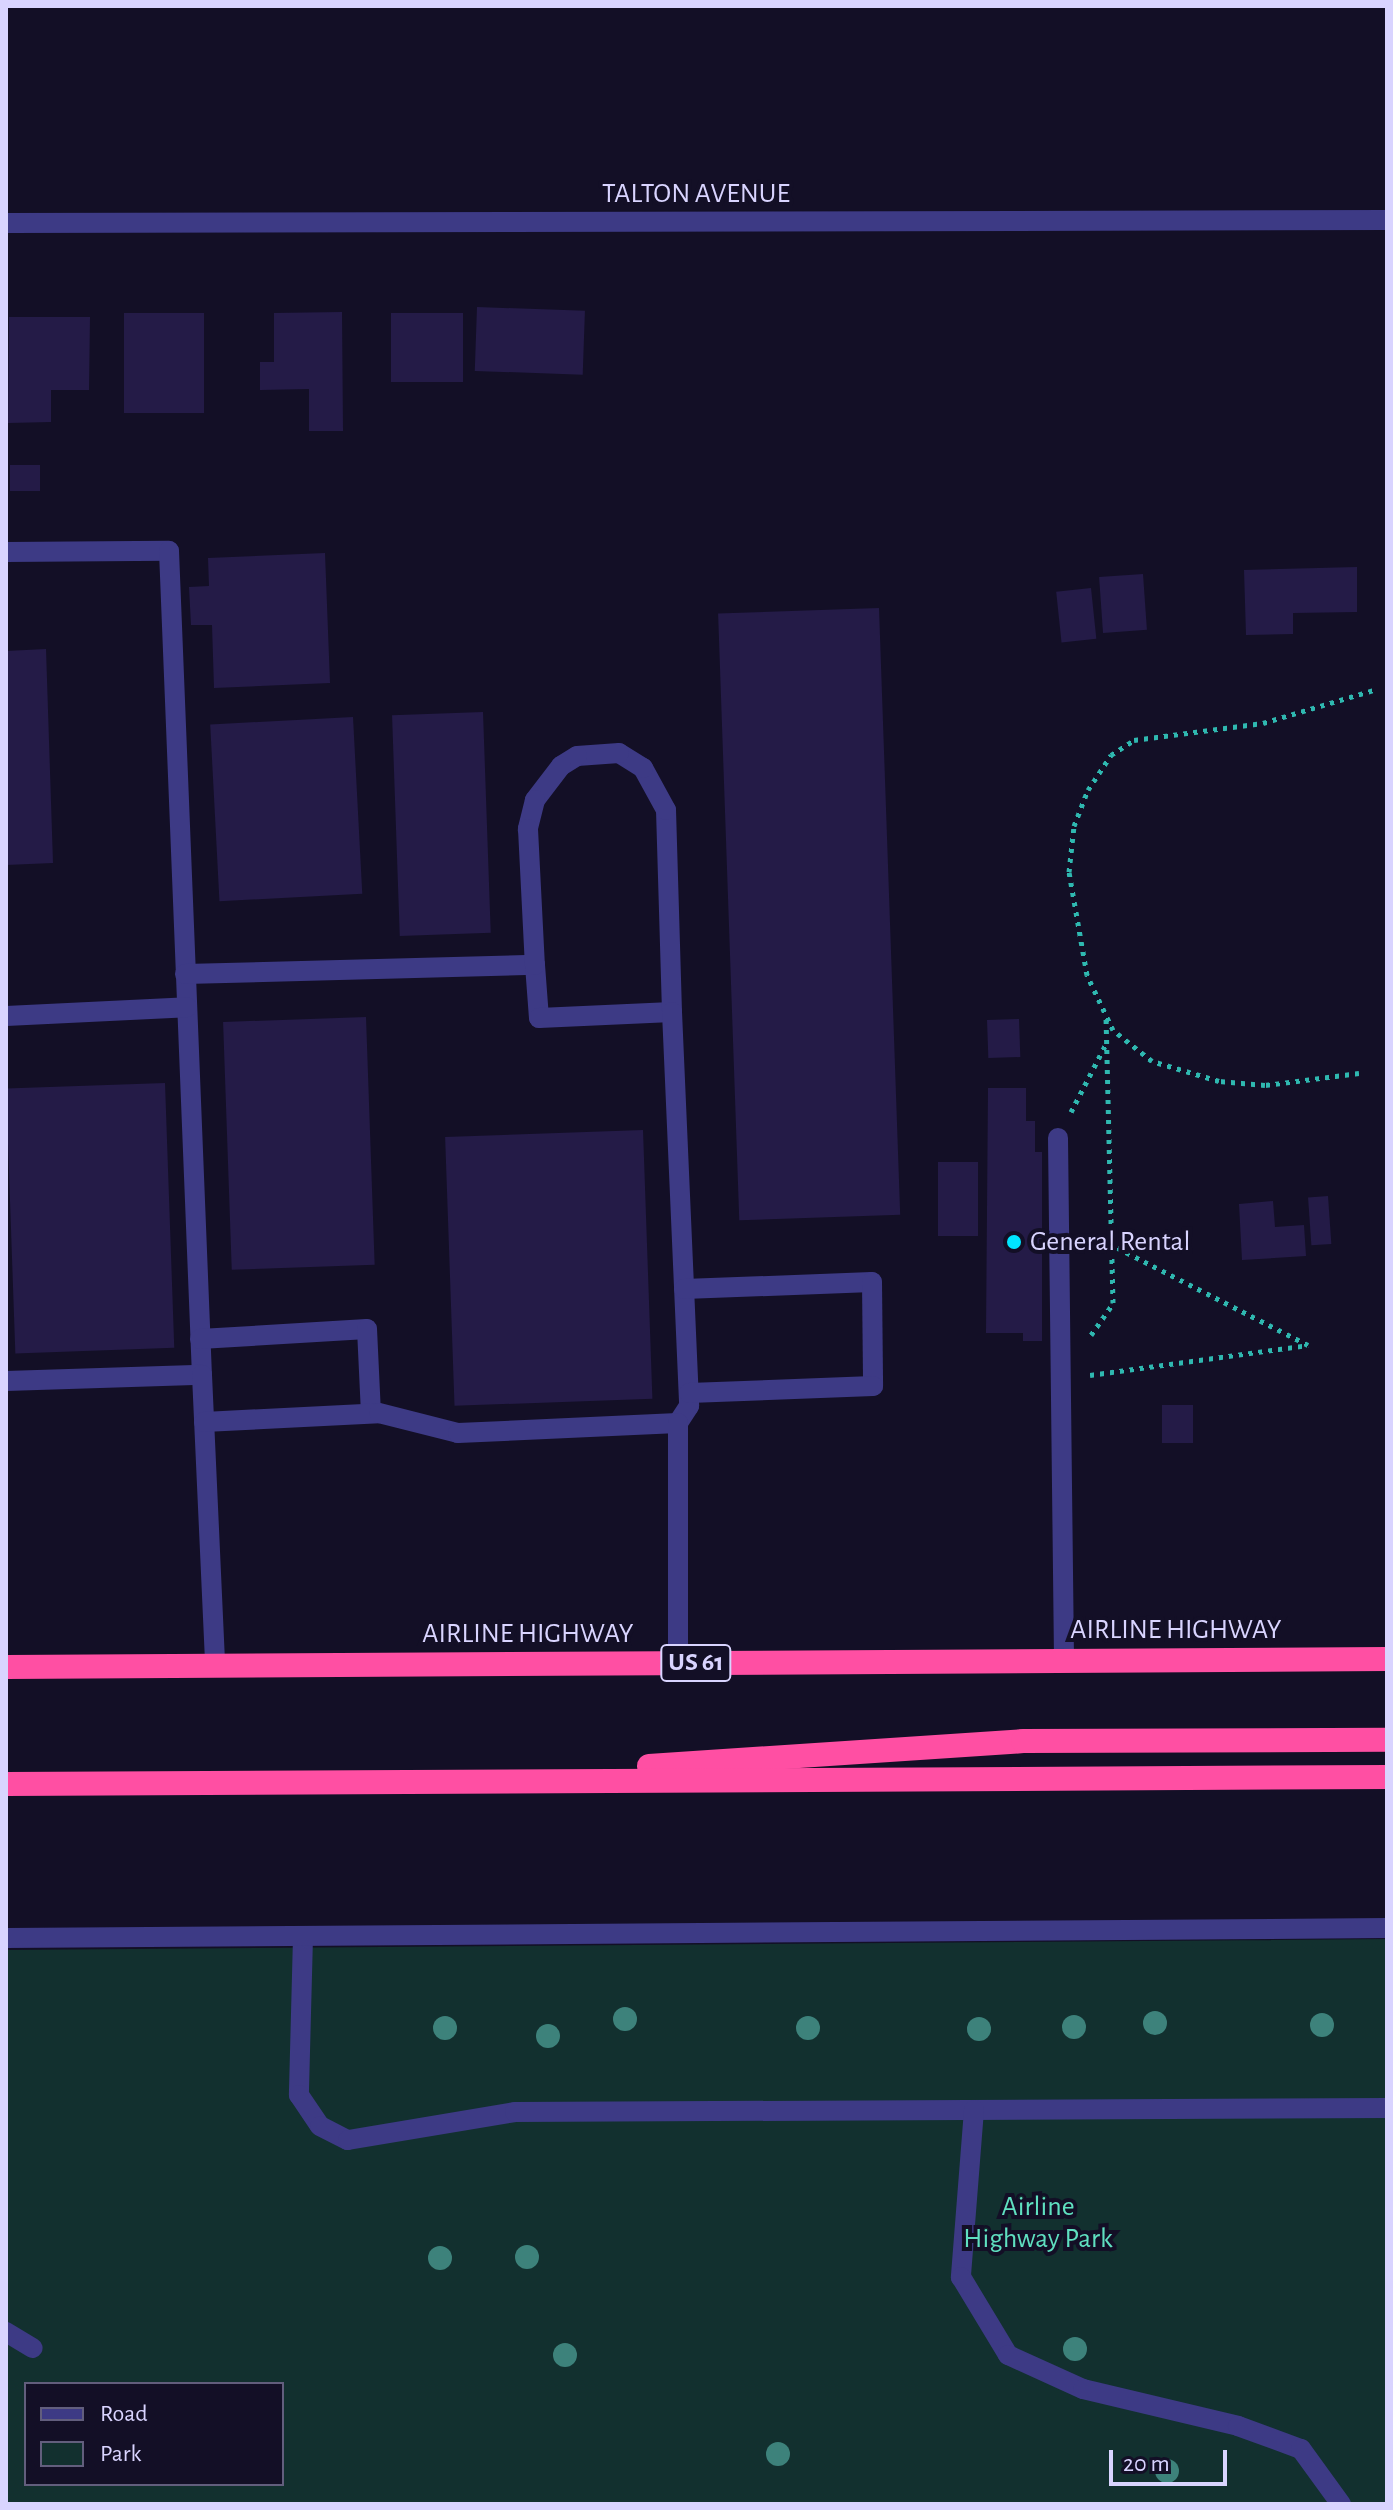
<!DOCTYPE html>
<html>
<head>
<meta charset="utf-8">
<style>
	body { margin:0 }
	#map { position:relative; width:1393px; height:2510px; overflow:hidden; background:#130f26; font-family:"Alegreya Sans",sans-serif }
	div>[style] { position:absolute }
	.green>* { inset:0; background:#12302f }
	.building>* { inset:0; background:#241b47; transform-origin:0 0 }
	.path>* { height:5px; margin-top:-2.5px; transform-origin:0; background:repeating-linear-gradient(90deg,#2fb8b0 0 4px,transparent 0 10px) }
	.minor>* { height:20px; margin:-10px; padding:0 10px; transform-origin:10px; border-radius:10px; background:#3d3a85 }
	.highway>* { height:24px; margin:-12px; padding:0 12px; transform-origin:12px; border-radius:12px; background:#ff4fa3 }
	.trees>* { width:24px; height:24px; margin:-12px; border-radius:50%; background:#3d827b }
	.dots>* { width:22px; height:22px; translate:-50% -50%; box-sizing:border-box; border:4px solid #130f26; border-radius:50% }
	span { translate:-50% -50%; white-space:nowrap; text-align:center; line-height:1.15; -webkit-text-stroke:8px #130f26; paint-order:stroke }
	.shield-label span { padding:2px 6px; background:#130f26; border:2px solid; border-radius:6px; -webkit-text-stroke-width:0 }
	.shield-label { font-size:26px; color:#d9d4ff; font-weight:700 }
	.street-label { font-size:28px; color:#d9d4ff }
	.poi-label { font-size:28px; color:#d9d4ff }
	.left { translate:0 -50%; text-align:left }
	.park-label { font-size:28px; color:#5fe0c0 }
	.frame { position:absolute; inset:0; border:8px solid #d9d4ff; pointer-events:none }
	.legend { position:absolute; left:24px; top:2382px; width:260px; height:104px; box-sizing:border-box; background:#130f26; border:2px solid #625e7d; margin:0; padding:10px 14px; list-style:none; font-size:24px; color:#d9d4ff }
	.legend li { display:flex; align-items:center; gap:16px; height:40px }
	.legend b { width:40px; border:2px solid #625e7d }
	.scale { position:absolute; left:1109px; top:2450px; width:118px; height:36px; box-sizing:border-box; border:4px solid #d9d4ff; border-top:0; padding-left:10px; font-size:24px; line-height:28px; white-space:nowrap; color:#d9d4ff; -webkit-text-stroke:6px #130f26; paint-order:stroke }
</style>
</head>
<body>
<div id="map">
	<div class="green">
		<div style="clip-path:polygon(evenodd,1387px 1939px,1387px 2504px,6px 2504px,6px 1950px,1387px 1939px,26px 2384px,282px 2384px,282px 2484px,26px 2484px,26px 2384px)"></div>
	</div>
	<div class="building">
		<div style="left:477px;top:307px;width:108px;height:64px;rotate:2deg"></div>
		<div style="clip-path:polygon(342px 312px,343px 431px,309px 431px,309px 389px,260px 390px,260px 362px,274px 362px,274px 313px)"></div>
		<div style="left:204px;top:313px;width:100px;height:80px;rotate:90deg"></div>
		<div style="left:391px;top:313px;width:72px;height:69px"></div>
		<div style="clip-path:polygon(9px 317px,90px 317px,89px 390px,51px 390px,51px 422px,8px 423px)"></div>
		<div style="left:40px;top:465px;width:26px;height:30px;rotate:90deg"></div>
		<div style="clip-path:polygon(325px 553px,330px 683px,214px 688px,212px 625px,191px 625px,189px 587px,209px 586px,208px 558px)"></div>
		<div style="clip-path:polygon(1357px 567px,1357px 612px,1293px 613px,1293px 634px,1246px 635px,1244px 570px)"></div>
		<div style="left:1143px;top:574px;width:56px;height:44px;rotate:86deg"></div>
		<div style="left:1091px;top:588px;width:51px;height:35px;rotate:84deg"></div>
		<div style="left:879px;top:608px;width:607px;height:161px;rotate:88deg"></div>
		<div style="clip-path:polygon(46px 649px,53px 863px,6px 865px,6px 651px)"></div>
		<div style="left:483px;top:712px;width:221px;height:91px;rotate:88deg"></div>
		<div style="left:353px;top:717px;width:177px;height:143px;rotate:87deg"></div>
		<div style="left:366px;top:1017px;width:248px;height:143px;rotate:88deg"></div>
		<div style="left:1019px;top:1019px;width:38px;height:32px;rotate:88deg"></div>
		<div style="left:165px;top:1083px;width:265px;height:159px;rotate:88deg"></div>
		<div style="clip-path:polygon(988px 1088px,1026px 1088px,1026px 1121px,1035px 1121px,1035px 1152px,1042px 1152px,1042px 1341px,1023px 1341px,1023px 1333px,986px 1333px)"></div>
		<div style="left:643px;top:1130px;width:269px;height:198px;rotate:88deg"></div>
		<div style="left:978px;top:1162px;width:74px;height:40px;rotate:90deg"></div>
		<div style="left:1328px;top:1196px;width:48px;height:20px;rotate:86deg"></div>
		<div style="clip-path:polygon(1273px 1201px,1275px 1227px,1304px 1225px,1306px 1256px,1242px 1260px,1239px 1204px)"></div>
		<div style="left:1162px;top:1405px;width:31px;height:38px"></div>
	</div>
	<div class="path">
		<div style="left:1359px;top:1073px;width:95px;rotate:172.7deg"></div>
		<div style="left:1265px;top:1085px;width:46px;rotate:-175deg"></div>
		<div style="left:1219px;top:1081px;width:70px;rotate:-163.4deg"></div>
		<div style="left:1152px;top:1061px;width:50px;rotate:-141.5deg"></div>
		<div style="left:1113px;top:1030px;width:61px;rotate:-115.3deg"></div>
		<div style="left:1087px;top:975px;width:105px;rotate:-99.9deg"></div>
		<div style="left:1069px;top:872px;width:46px;rotate:-83.8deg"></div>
		<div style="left:1074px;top:826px;width:39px;rotate:-69deg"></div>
		<div style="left:1088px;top:790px;width:42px;rotate:-56.7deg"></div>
		<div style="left:1111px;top:755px;width:27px;rotate:-33deg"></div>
		<div style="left:1134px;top:740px;width:130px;rotate:-7.5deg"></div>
		<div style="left:1263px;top:723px;width:116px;rotate:-16.6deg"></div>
		<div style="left:1071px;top:1112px;width:79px;rotate:-62.8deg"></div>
		<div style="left:1091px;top:1335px;width:39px;rotate:-55deg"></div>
		<div style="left:1113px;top:1303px;width:287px;rotate:-91.4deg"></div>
		<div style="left:1090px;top:1375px;width:220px;rotate:-7.8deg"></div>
		<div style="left:1308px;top:1345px;width:220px;rotate:-153deg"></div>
	</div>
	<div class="minor">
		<div style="left:6px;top:223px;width:1381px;rotate:-0.12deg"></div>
		<div style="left:6px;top:552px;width:163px;rotate:-0.4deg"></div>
		<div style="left:169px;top:551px;width:825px;rotate:87.71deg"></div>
		<div style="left:185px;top:974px;width:350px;rotate:-1.5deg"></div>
		<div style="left:535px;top:965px;width:53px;rotate:85.7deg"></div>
		<div style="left:539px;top:1018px;width:133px;rotate:-2.6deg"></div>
		<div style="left:672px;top:1012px;width:202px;rotate:-91.7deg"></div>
		<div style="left:666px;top:810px;width:48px;rotate:-118.7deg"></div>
		<div style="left:643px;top:768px;width:28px;rotate:-148deg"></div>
		<div style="left:619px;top:753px;width:42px;rotate:175.9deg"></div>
		<div style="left:577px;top:756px;width:19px;rotate:148deg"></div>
		<div style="left:561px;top:766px;width:43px;rotate:127.4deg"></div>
		<div style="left:535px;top:800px;width:30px;rotate:104deg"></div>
		<div style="left:528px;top:829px;width:136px;rotate:87.1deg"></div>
		<div style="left:672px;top:1012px;width:394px;rotate:87.5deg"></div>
		<div style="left:689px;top:1406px;width:20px;rotate:123deg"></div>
		<div style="left:6px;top:1016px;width:181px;rotate:-2.8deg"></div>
		<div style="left:1058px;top:1138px;width:523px;rotate:89.34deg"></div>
		<div style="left:684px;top:1289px;width:188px;rotate:-2.1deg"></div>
		<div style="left:872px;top:1282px;width:104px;rotate:89.4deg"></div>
		<div style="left:873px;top:1386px;width:184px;rotate:177.8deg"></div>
		<div style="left:200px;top:1339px;width:167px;rotate:-3.4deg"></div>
		<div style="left:367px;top:1329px;width:84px;rotate:87.3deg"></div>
		<div style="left:6px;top:1381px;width:196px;rotate:-1.8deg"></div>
		<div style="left:202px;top:1375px;width:290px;rotate:87.4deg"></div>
		<div style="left:204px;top:1422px;width:175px;rotate:-2.9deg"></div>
		<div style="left:379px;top:1413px;width:81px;rotate:14.2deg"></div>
		<div style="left:458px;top:1433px;width:220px;rotate:-2.6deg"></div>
		<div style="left:678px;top:1423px;width:240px;rotate:90deg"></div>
		<div style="left:303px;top:1937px;width:158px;rotate:91.5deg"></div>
		<div style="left:299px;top:2095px;width:37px;rotate:56deg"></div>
		<div style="left:320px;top:2126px;width:31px;rotate:27deg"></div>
		<div style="left:348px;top:2140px;width:169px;rotate:-9.5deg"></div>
		<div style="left:515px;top:2112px;width:872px;rotate:-0.26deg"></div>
		<div style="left:6px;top:1938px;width:1381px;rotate:-0.41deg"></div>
		<div style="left:974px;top:2110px;width:168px;rotate:94.5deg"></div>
		<div style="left:961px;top:2277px;width:91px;rotate:58.9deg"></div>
		<div style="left:1008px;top:2355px;width:82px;rotate:24.4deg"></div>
		<div style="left:1083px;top:2389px;width:159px;rotate:13.4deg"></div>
		<div style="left:1238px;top:2426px;width:67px;rotate:20.1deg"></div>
		<div style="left:1301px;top:2449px;width:68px;rotate:54deg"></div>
		<div style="left:6px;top:2332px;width:31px;rotate:31deg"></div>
	</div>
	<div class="highway">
		<div style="left:6px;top:1667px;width:1381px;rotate:-0.33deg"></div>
		<div style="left:649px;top:1766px;width:375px;rotate:-3.8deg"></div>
		<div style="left:1023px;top:1741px;width:364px;rotate:-0.2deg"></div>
		<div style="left:6px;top:1784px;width:1381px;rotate:-0.29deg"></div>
	</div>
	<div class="trees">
		<div style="left:625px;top:2019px"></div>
		<div style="left:1155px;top:2023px"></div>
		<div style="left:1322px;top:2025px"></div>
		<div style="left:1074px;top:2027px"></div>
		<div style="left:445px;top:2028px"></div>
		<div style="left:808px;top:2028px"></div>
		<div style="left:979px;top:2029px"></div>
		<div style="left:548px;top:2036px"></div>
		<div style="left:527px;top:2257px"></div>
		<div style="left:440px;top:2258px"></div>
		<div style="left:1075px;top:2349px"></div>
		<div style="left:565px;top:2355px"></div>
		<div style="left:778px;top:2454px"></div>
		<div style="left:1167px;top:2471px"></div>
	</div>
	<div class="dots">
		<div style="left:1014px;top:1242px;background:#00e5ff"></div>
	</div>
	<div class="shield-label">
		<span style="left:696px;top:1663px">US 61</span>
	</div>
	<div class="street-label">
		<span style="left:696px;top:194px">TALTON AVENUE</span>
		<span style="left:1176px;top:1630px">AIRLINE HIGHWAY</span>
		<span style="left:528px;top:1634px">AIRLINE HIGHWAY</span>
	</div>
	<div class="poi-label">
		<span class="left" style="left:1030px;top:1242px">General Rental</span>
	</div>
	<div class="park-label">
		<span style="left:1038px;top:2223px">Airline<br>Highway Park</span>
	</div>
	<div class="frame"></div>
	<ul class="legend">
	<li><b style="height:10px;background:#3d3a85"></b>Road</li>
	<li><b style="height:22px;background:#12302f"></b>Park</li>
	</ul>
	<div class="scale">20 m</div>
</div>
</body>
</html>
